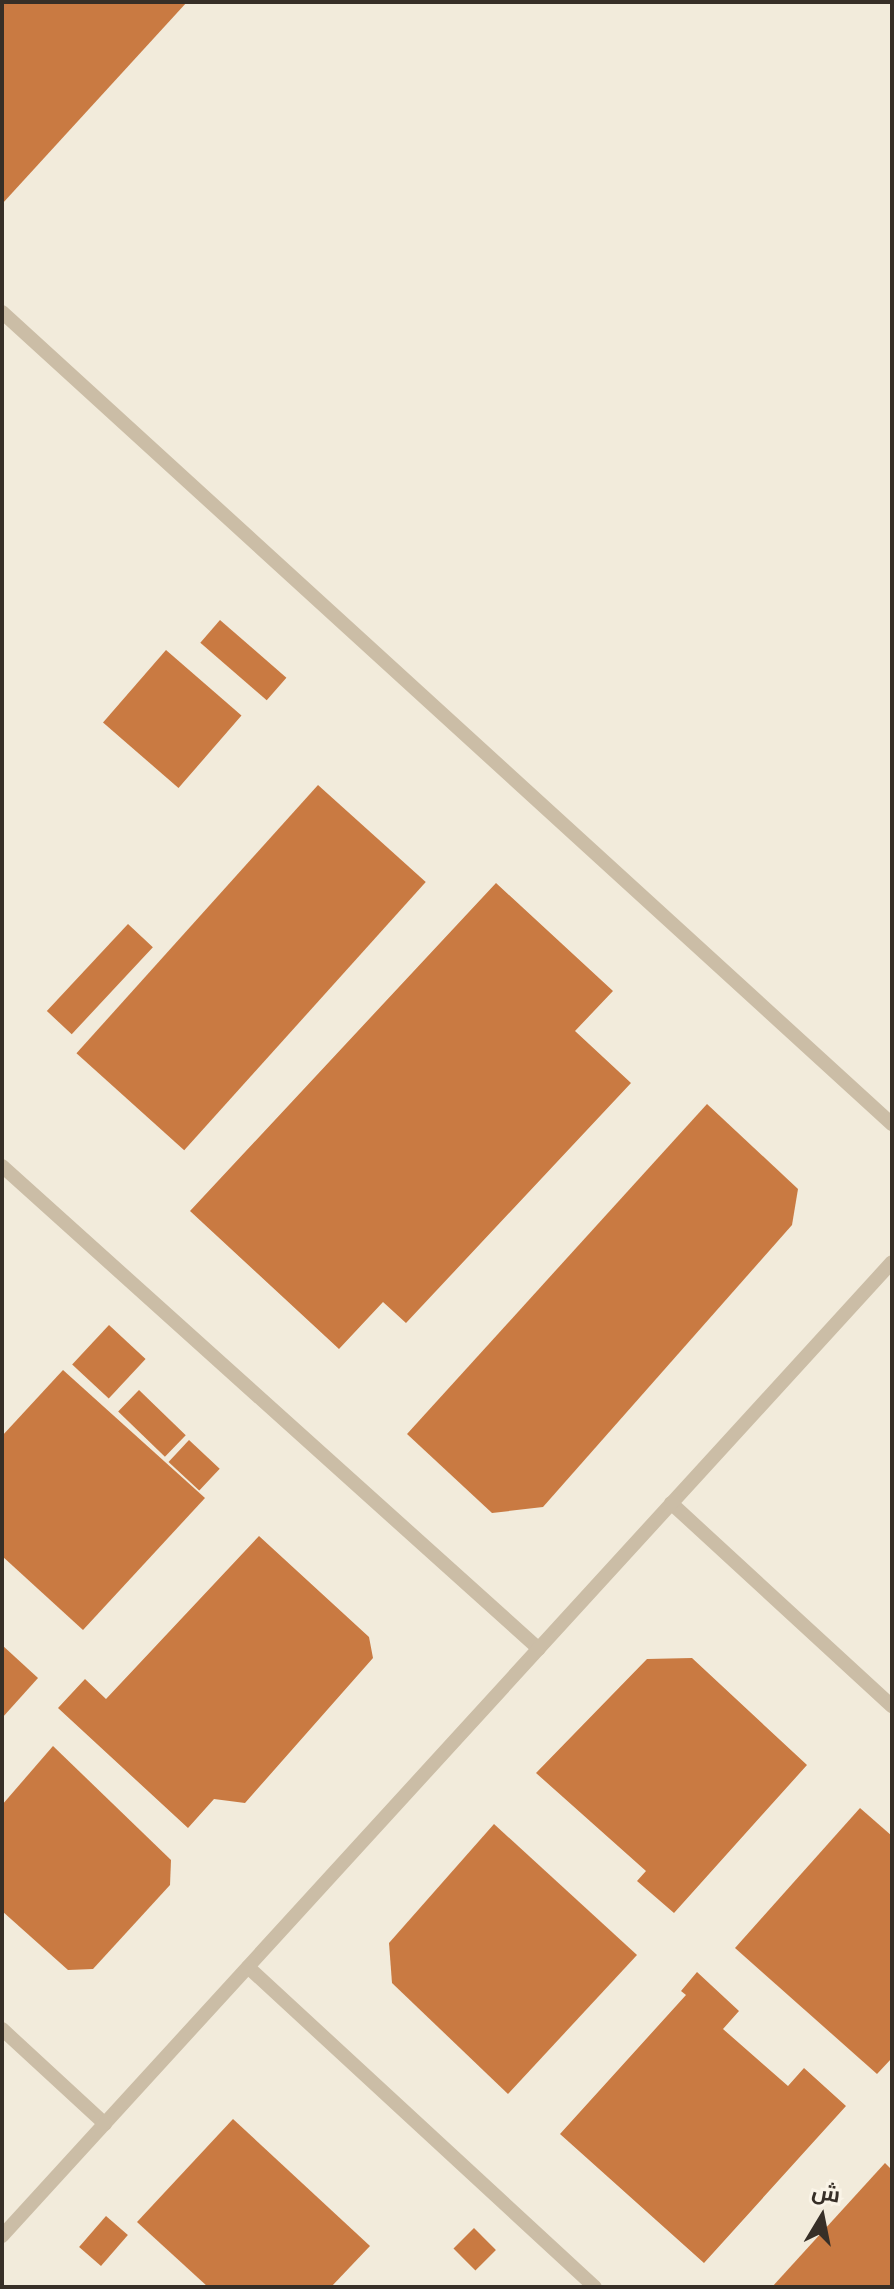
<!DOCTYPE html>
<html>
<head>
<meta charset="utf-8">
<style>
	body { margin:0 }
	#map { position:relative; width:894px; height:2289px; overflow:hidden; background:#f2ebdb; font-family:Signika,Cairo,sans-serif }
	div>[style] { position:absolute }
	.building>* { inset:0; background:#c97a42; transform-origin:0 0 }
	.lane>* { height:14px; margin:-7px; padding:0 7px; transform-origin:7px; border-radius:7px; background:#cbbda6 }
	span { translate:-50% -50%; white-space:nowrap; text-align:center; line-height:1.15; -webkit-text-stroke:8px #faf4e7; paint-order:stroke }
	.frame { position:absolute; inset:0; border:4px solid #372f27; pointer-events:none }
	.north { position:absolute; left:782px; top:2177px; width:80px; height:80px; -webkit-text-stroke:6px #faf4e7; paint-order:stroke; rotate:10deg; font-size:22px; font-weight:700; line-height:32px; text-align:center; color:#372f27 }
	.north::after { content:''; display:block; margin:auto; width:28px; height:36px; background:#372f27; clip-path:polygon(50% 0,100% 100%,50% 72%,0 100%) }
</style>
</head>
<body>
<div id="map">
	<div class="building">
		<div style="clip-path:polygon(2px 2px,187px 2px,2px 204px)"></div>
		<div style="left:220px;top:620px;width:88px;height:30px;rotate:41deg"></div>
		<div style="left:166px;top:650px;width:100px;height:96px;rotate:41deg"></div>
		<div style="left:318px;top:785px;width:145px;height:361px;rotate:42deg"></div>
		<div style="clip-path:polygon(496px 883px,613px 991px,575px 1031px,631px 1083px,406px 1323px,383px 1302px,339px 1349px,190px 1211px)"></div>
		<div style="left:128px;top:924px;width:34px;height:119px;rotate:43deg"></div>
		<div style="clip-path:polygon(707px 1104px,798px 1189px,792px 1225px,543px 1507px,492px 1513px,407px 1434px)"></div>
		<div style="left:109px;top:1325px;width:50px;height:54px;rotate:43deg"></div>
		<div style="clip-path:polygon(63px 1370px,205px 1498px,83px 1630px,2px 1556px,2px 1436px)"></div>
		<div style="left:139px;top:1390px;width:65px;height:30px;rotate:44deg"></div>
		<div style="left:189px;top:1440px;width:42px;height:30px;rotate:43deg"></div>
		<div style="clip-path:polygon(259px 1536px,369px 1637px,373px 1658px,245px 1803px,214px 1799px,188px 1828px,58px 1708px,85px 1679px,106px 1699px)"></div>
		<div style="clip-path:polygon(2px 1645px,38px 1678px,2px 1718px)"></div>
		<div style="clip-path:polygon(692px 1658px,807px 1765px,674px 1913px,637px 1881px,646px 1871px,536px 1773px,647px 1659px)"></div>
		<div style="clip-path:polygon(53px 1746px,171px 1860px,170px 1885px,93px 1969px,68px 1970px,2px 1911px,2px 1805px)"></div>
		<div style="clip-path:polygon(860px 1808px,892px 1836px,892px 2058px,877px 2074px,735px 1948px)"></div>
		<div style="clip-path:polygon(494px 1824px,637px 1955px,508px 2094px,392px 1983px,389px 1943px)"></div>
		<div style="clip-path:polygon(697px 1972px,739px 2011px,723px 2029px,788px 2086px,804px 2068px,846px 2106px,704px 2263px,560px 2134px,686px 1995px,681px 1991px)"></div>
		<div style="clip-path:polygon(233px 2119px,370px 2246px,331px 2287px,208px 2287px,137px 2222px)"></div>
		<div style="clip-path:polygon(885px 2163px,892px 2170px,892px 2287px,772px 2287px)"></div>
		<div style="left:106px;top:2216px;width:29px;height:41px;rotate:41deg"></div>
		<div style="left:474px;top:2228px;width:31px;height:29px;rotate:45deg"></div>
	</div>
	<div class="lane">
		<div style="left:2px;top:312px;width:1205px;rotate:42.38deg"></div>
		<div style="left:2px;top:1166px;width:722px;rotate:41.97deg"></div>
		<div style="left:671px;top:1503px;width:300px;rotate:42.6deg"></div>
		<div style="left:248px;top:1967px;width:472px;rotate:42.7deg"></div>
		<div style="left:2px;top:2029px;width:140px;rotate:42.7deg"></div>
		<div style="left:2px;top:2236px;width:1319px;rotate:-47.58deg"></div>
	</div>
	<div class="frame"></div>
	<div class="north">ش</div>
</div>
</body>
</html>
